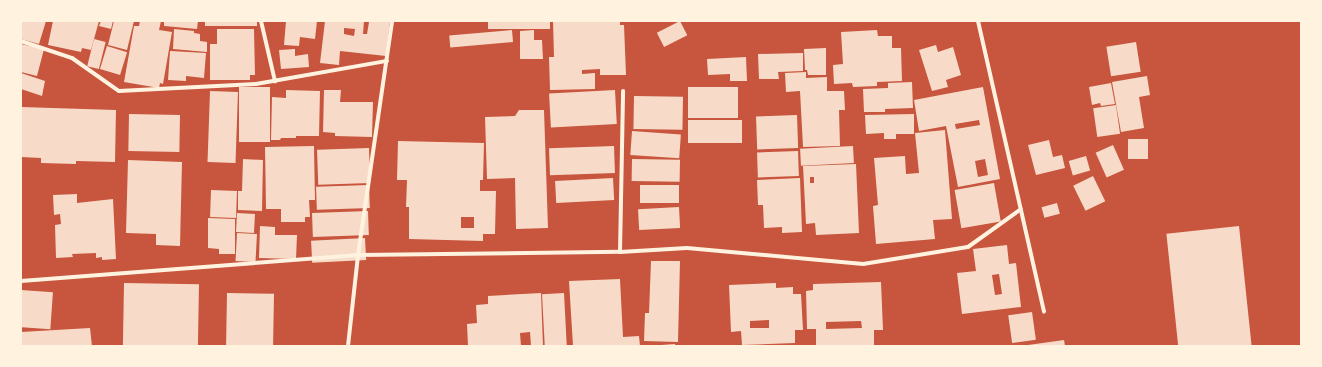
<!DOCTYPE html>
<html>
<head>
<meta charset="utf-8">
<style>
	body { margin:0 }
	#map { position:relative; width:1322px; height:367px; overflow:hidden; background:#c8553d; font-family:"DejaVu Sans",sans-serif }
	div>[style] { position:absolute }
	.building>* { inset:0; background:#f7dbc8; transform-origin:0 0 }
	.minor>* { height:4px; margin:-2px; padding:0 2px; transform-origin:2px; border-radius:2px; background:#fff3e0 }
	span { translate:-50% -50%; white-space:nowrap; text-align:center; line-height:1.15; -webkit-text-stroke:4px #fff3e0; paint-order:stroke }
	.frame { position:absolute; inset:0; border:22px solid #fff3e0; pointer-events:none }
</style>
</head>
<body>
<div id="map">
	<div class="building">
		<div style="clip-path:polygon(21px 21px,46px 21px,39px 44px,21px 39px)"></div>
		<div style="clip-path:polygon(53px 21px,99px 21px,91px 50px,82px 48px,81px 52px,48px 45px)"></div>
		<div style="clip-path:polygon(101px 21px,113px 21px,111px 29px,99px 26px)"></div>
		<div style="clip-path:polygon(114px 21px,134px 21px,127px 50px,108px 45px)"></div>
		<div style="clip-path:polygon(140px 21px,161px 21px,159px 30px,172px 32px,163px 84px,160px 83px,159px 88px,124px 82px,134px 26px,139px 26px)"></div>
		<div style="clip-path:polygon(164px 21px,198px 21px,197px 29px,164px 26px)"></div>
		<div style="left:205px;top:21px;width:52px;height:5px"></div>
		<div style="clip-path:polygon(286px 21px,317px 21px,315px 39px,300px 37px,299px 46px,284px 45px)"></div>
		<div style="clip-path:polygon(evenodd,325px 21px,364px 21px,363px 34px,367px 34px,369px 22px,365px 21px,390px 21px,386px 56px,340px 51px,339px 65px,320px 63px,325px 21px,344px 28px,355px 29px,354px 36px,344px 34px,344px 28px)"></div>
		<div style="left:488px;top:21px;width:62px;height:8px"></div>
		<div style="clip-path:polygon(553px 21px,620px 21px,620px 25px,624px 25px,626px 75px,600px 75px,600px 69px,582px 70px,582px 74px,595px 73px,595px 89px,550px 90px,549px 57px,554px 57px)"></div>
		<div style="left:680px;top:21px;width:16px;height:26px;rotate:63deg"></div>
		<div style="clip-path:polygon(174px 29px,194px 31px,194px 33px,200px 34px,200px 41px,207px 42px,207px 52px,173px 49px)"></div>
		<div style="clip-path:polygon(217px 29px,254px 29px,255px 75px,250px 75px,250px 80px,210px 80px,210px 44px,217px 44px)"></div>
		<div style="left:512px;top:30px;width:12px;height:63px;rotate:85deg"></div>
		<div style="clip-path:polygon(534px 30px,534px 40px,542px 40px,543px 59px,520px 59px,520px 31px)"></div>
		<div style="clip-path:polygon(877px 30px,878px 36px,892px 36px,892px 48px,901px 48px,902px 81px,877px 82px,877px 86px,853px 87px,852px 83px,834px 84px,833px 65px,843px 64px,841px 32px)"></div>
		<div style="left:94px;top:39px;width:12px;height:28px;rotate:14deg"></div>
		<div style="left:1136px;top:42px;width:30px;height:30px;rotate:81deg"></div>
		<div style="clip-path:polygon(21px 44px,44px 49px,37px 76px,21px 72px)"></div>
		<div style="clip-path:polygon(936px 45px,938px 52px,953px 47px,961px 75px,946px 80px,948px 87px,932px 91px,919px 50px)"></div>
		<div style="left:107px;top:46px;width:21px;height:24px;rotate:17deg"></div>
		<div style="clip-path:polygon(826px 48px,826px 75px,808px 75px,807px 70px,805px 70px,804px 49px)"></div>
		<div style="clip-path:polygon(295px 49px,295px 56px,308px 54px,309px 67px,281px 69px,279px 50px)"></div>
		<div style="clip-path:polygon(170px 51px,206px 53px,204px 78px,186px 76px,186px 81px,168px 80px)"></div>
		<div style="clip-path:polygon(803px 53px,803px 71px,778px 72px,779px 79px,759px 79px,758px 54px)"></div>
		<div style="clip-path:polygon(746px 57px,747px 81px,730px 81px,730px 74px,708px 75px,707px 59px)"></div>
		<div style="clip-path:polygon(806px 72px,806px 78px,827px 77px,827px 91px,844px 91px,845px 110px,839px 110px,840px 146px,803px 147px,800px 91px,786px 92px,785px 73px)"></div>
		<div style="clip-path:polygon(21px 73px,45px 81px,42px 96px,21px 89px)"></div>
		<div style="clip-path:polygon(1147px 76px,1150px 95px,1139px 97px,1144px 128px,1121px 132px,1112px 82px)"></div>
		<div style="clip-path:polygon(912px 82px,913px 108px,885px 109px,885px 112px,864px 112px,863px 89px,888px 88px,888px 83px)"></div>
		<div style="clip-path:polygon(1111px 83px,1115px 104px,1101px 106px,1100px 103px,1092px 105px,1089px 87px)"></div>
		<div style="left:239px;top:87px;width:31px;height:55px"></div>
		<div style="left:688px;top:87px;width:50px;height:31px"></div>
		<div style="clip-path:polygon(evenodd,983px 87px,1000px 179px,958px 187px,946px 126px,919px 131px,914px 100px,983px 87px,979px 120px,980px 125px,956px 129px,955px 124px,979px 120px,983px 87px,985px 159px,988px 175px,978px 177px,975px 161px,985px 159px)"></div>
		<div style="clip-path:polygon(286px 90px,320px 91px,319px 136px,296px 136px,296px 138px,281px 138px,280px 140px,271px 140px,272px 97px,286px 98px)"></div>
		<div style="clip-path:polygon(324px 90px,341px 90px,340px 102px,373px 102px,372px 137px,335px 136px,335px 133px,323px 132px)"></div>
		<div style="left:615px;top:90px;width:34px;height:66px;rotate:87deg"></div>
		<div style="left:210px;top:91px;width:28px;height:71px;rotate:2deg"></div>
		<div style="left:634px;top:96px;width:49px;height:33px;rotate:1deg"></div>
		<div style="left:1116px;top:105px;width:29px;height:23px;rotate:82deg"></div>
		<div style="clip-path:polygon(21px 107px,116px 110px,115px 162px,76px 161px,76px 164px,41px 163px,41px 158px,21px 157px)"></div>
		<div style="clip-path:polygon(519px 110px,544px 110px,548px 228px,516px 229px,515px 178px,487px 179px,485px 117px,515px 116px)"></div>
		<div style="left:129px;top:114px;width:51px;height:37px;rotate:1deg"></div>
		<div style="clip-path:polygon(914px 114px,914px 134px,896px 134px,896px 139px,884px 139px,884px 133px,866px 134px,865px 115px)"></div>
		<div style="left:797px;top:115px;width:33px;height:41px;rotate:88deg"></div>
		<div style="left:742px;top:120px;width:23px;height:54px;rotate:90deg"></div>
		<div style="clip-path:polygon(945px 130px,952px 219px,933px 220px,935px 239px,876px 244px,873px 206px,878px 205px,874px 158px,905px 156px,906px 174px,919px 173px,915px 133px)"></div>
		<div style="left:632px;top:131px;width:49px;height:24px;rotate:4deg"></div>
		<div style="left:1128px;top:139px;width:20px;height:20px"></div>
		<div style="clip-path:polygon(1049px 140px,1053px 157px,1062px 155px,1065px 168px,1036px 175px,1028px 145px)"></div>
		<div style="clip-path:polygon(evenodd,398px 141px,484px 143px,483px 180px,480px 180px,480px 191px,496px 191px,495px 234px,483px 234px,483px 241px,409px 239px,409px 207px,406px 207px,407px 180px,397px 180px,398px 141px,461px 217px,474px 217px,474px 228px,461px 228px,461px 217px)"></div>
		<div style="left:1113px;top:145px;width:27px;height:19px;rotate:66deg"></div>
		<div style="clip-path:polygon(314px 146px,315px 200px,309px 200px,310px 217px,305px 217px,305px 222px,281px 222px,281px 209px,266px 209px,265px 147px)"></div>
		<div style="left:614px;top:146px;width:27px;height:65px;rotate:88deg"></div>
		<div style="left:853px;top:146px;width:17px;height:53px;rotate:87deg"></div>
		<div style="left:369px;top:148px;width:35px;height:52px;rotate:88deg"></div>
		<div style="left:798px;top:151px;width:25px;height:41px;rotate:88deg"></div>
		<div style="left:1086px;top:156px;width:15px;height:18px;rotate:74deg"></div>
		<div style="clip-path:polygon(243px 159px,263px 160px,262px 211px,238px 210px,238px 191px,242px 191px)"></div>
		<div style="left:632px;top:159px;width:48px;height:22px;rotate:1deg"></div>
		<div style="clip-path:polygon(128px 160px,182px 162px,180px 246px,156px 245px,156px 234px,126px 233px)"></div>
		<div style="clip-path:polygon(evenodd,856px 164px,859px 233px,816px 235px,815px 223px,806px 224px,803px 166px,856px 164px,810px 177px,814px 177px,814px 183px,810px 183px,810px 177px)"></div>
		<div style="left:1093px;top:176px;width:28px;height:22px;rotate:64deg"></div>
		<div style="left:613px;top:178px;width:22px;height:58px;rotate:87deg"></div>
		<div style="clip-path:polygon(800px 178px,802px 232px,782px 233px,782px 227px,764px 228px,763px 205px,758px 205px,757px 180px)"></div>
		<div style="left:994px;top:183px;width:39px;height:40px;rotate:80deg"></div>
		<div style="left:369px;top:185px;width:23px;height:53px;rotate:88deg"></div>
		<div style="left:679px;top:185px;width:18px;height:39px;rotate:90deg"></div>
		<div style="left:211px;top:190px;width:26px;height:27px;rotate:2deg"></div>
		<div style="clip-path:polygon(77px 194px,77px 203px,113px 199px,116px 259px,102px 260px,102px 257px,96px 258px,96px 253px,72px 254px,73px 257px,56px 258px,55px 225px,61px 224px,60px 214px,54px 215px,53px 195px)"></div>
		<div style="left:1057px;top:203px;width:11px;height:16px;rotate:75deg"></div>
		<div style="left:679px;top:207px;width:21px;height:41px;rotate:87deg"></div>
		<div style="left:368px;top:211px;width:24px;height:56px;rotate:88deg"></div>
		<div style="left:237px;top:213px;width:18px;height:19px;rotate:3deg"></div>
		<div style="clip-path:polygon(208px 218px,235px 219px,235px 254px,219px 254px,219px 249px,208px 248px)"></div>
		<div style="clip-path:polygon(260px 226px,275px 227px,275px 235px,297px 235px,296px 259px,259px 258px)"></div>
		<div style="left:1239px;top:226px;width:121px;height:73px;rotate:84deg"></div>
		<div style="left:237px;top:233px;width:20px;height:28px;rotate:3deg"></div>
		<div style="left:365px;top:238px;width:22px;height:54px;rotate:87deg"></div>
		<div style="clip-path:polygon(evenodd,1007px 245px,1009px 264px,1016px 263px,1021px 307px,962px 314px,957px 273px,976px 271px,973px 249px,1007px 245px,999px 274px,1002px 294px,995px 295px,992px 275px,999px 274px)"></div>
		<div style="clip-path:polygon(651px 261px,680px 261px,678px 342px,644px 341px,645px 313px,649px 313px)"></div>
		<div style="clip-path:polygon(620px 279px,623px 337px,639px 336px,640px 346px,573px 346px,569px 281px)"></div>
		<div style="clip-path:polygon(evenodd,881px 282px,883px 330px,874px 330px,874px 345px,816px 346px,816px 329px,807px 329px,806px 291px,813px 290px,813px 284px,881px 282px,861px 321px,862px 328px,826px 329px,826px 322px,861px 321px)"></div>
		<div style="left:124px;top:283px;width:75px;height:63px;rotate:1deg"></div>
		<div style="clip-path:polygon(evenodd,776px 283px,776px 288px,793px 287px,793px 294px,801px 294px,803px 330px,795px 330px,795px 343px,742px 345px,741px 331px,731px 332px,729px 285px,776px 283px,769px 320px,769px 328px,750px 328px,750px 321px,769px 320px)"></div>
		<div style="left:21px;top:290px;width:32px;height:37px;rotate:4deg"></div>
		<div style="left:227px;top:293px;width:47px;height:53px;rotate:1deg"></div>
		<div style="clip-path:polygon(541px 293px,543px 346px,531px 346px,530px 332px,520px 333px,521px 346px,468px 346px,467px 324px,477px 323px,476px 305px,488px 304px,488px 296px)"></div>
		<div style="left:564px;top:293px;width:53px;height:22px;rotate:87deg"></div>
		<div style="left:1032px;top:312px;width:28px;height:24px;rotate:82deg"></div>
		<div style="clip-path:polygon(90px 328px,92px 346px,21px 346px,21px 332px)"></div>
		<div style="clip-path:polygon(1064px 340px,1065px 346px,1028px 346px,1028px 345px)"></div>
		<div style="clip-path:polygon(675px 344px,675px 346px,661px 346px,661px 345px)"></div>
	</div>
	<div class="minor">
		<div style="left:261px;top:21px;width:62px;rotate:76.9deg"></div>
		<div style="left:978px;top:21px;width:298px;rotate:77.2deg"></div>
		<div style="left:21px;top:41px;width:54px;rotate:18.4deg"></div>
		<div style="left:72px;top:58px;width:57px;rotate:35.1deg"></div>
		<div style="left:119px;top:91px;width:137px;rotate:-2.9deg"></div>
		<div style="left:256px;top:84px;width:133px;rotate:-10deg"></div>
		<div style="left:620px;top:252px;width:161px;rotate:-88.9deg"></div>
		<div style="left:21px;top:281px;width:338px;rotate:-4.4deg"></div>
		<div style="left:358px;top:255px;width:262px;rotate:-0.7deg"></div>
		<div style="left:620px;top:252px;width:67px;rotate:-3.4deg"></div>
		<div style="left:687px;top:248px;width:177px;rotate:5.2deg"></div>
		<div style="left:863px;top:264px;width:106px;rotate:-9.2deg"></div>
		<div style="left:968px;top:247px;width:65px;rotate:-35.6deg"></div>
		<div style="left:348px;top:346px;width:92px;rotate:-83.7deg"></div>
		<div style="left:358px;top:255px;width:236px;rotate:-81.7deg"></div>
	</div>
	<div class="frame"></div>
</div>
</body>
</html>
